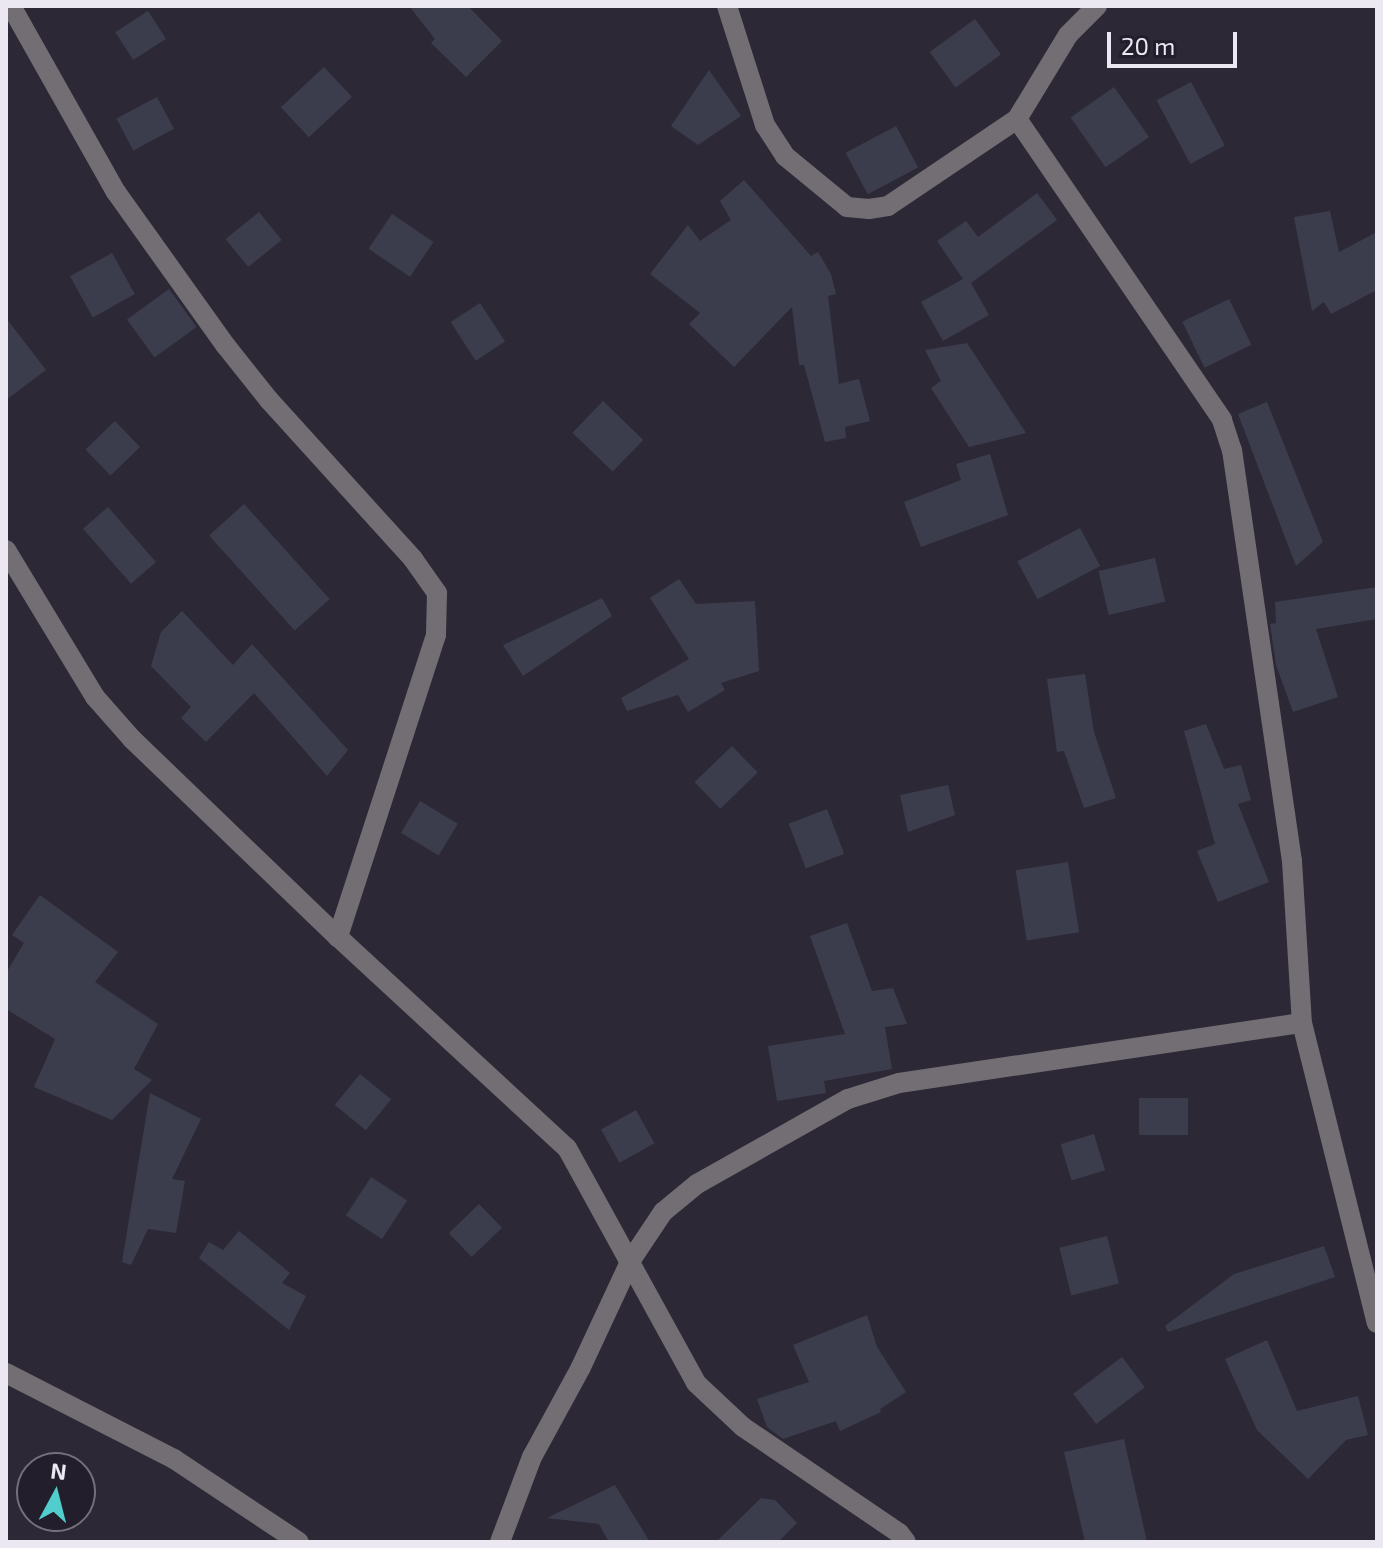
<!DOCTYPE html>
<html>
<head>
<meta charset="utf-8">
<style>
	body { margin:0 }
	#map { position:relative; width:1383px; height:1548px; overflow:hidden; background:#2d2836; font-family:"Exo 2",sans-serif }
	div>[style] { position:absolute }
	.building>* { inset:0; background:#3b3d4d; transform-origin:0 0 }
	.minor>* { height:20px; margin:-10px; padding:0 10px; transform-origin:10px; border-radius:10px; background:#736d74 }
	span { translate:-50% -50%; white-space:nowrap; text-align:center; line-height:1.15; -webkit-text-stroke:6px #231e2c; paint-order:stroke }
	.frame { position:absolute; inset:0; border:8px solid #ebe8f1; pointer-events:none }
	.north { position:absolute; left:16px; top:1452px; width:80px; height:80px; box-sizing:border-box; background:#231e2c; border:2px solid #736f7b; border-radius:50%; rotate:7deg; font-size:22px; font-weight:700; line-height:32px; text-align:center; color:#ebe8f1 }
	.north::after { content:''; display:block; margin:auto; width:28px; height:36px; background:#52cdcd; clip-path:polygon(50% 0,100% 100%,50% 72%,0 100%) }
	.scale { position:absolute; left:1107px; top:32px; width:130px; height:36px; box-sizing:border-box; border:4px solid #ebe8f1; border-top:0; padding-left:10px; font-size:24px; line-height:28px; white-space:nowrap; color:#ebe8f1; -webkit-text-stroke:6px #231e2c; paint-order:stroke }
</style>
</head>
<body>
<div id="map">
	<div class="building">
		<div style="clip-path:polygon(409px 6px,468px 6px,502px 41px,466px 77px,431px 43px,435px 39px)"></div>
		<div style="left:148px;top:11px;width:33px;height:39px;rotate:57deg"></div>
		<div style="left:975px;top:19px;width:44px;height:56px;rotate:54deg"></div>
		<div style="left:324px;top:67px;width:41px;height:59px;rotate:47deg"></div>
		<div style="clip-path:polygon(709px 70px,741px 116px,698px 145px,671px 126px)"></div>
		<div style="left:1191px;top:82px;width:72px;height:39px;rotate:62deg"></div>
		<div style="left:1114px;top:87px;width:61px;height:53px;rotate:55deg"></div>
		<div style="left:157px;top:97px;width:36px;height:46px;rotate:62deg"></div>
		<div style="left:896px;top:126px;width:47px;height:57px;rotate:62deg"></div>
		<div style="clip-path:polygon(744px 180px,811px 256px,818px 252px,831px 274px,836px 294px,828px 296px,839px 384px,859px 379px,870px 421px,845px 427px,846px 438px,825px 442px,804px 365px,799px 365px,792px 307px,734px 367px,689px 324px,700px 313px,650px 274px,688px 225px,700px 241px,731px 220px,720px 201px)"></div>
		<div style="clip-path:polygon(1037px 193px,1057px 220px,971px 283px,989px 315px,943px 341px,921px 302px,963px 279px,937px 241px,966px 221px,978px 237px)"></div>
		<div style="clip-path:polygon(1330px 211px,1339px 252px,1377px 232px,1377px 290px,1331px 314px,1324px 302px,1312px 311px,1294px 217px)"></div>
		<div style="left:259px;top:212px;width:36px;height:43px;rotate:51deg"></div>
		<div style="left:392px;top:214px;width:50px;height:42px;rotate:34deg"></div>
		<div style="left:112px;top:253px;width:47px;height:48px;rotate:61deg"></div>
		<div style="left:169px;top:289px;width:47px;height:52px;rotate:54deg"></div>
		<div style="left:1229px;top:299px;width:51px;height:52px;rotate:64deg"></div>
		<div style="left:480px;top:303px;width:46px;height:35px;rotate:57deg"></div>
		<div style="clip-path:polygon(6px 318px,46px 370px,6px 400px)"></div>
		<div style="clip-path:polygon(967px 343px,1026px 433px,969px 447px,931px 388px,941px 381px,925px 350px)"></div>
		<div style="left:603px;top:401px;width:56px;height:44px;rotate:44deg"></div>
		<div style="clip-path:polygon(1267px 402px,1323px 542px,1296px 566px,1238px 414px)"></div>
		<div style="left:115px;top:421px;width:36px;height:41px;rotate:46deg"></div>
		<div style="clip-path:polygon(990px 454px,1008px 515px,921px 547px,904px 502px,961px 480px,956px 464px)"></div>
		<div style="left:244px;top:504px;width:128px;height:47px;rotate:48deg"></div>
		<div style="left:108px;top:507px;width:73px;height:33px;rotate:49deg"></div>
		<div style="left:1080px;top:528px;width:43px;height:71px;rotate:62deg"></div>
		<div style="left:1155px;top:558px;width:45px;height:58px;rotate:77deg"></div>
		<div style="clip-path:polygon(679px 579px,696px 604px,755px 601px,759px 671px,721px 683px,725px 690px,688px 712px,678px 695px,627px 711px,621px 698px,689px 659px,650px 598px)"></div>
		<div style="clip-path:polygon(1377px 587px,1377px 619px,1316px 629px,1338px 697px,1293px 712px,1276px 665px,1270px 624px,1276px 623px,1275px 602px)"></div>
		<div style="clip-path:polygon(602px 598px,612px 616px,523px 676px,503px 645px)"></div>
		<div style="clip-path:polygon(182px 611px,233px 665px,252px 644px,348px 750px,327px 776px,254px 693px,206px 742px,181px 718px,191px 707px,151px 666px,161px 632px)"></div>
		<div style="clip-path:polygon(1085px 674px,1094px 732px,1116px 798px,1084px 808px,1064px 751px,1057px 752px,1047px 679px)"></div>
		<div style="clip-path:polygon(1206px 724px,1224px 769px,1241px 765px,1251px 800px,1238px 804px,1269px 882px,1218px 902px,1197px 851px,1215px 844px,1184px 731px)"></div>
		<div style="left:732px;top:746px;width:37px;height:52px;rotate:46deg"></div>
		<div style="clip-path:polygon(948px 785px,955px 815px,908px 832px,900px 795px)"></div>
		<div style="left:420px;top:801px;width:44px;height:37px;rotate:31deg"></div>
		<div style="left:827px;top:809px;width:48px;height:41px;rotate:69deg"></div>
		<div style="left:1068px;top:862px;width:71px;height:53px;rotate:81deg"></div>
		<div style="clip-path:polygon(40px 895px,118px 952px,95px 982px,158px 1024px,134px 1069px,152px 1080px,112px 1120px,34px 1087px,55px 1039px,6px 1009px,6px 973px,24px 943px,12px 935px)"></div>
		<div style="clip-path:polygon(847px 923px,872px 991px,893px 988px,907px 1024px,885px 1027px,892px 1069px,824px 1081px,826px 1093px,777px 1101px,768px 1046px,845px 1034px,810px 936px)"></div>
		<div style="left:360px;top:1074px;width:40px;height:40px;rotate:39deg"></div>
		<div style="clip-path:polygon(150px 1093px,201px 1119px,172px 1179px,185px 1181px,176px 1233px,148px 1229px,131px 1265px,122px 1262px)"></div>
		<div style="left:1139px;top:1098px;width:49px;height:37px"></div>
		<div style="left:636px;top:1110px;width:38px;height:40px;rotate:61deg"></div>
		<div style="left:1094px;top:1134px;width:38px;height:35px;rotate:73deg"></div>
		<div style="left:371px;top:1177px;width:43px;height:46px;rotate:33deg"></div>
		<div style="left:479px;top:1204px;width:33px;height:42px;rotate:46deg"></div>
		<div style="clip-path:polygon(239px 1231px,290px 1273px,282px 1283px,306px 1296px,289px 1330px,199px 1258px,209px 1242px,223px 1250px)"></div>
		<div style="left:1107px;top:1236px;width:49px;height:49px;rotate:76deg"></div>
		<div style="clip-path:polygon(1324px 1246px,1335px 1277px,1168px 1332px,1165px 1326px,1234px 1274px)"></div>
		<div style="clip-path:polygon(867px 1315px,877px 1347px,906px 1392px,880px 1409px,881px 1412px,840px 1431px,836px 1421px,783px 1439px,767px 1427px,757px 1399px,809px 1382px,793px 1345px)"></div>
		<div style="clip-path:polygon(1267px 1340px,1297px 1411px,1358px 1396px,1368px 1435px,1346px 1440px,1308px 1479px,1257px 1430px,1225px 1359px)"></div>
		<div style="left:1122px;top:1357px;width:38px;height:61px;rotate:53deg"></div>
		<div style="clip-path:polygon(1124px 1439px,1147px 1542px,1085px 1542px,1064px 1452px)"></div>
		<div style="clip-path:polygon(615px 1485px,650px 1542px,609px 1542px,599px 1524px,547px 1518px)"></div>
		<div style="clip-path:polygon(761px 1498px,775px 1500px,797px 1523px,778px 1542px,716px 1542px)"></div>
	</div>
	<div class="minor">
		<div style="left:11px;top:6px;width:214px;rotate:60.6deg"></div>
		<div style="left:116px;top:192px;width:189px;rotate:54.5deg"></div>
		<div style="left:226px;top:346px;width:69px;rotate:51.5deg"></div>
		<div style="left:269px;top:400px;width:215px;rotate:47.8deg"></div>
		<div style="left:413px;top:559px;width:42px;rotate:54.8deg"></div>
		<div style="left:437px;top:593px;width:42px;rotate:91.4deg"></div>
		<div style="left:436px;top:635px;width:318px;rotate:108deg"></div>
		<div style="left:727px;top:6px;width:125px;rotate:72.3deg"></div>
		<div style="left:765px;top:125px;width:37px;rotate:57deg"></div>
		<div style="left:785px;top:156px;width:80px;rotate:39.4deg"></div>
		<div style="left:847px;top:207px;width:22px;rotate:5deg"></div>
		<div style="left:869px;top:209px;width:19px;rotate:-9deg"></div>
		<div style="left:888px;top:206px;width:156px;rotate:-34deg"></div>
		<div style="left:1017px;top:119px;width:98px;rotate:-58.7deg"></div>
		<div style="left:1068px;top:35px;width:41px;rotate:-45deg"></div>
		<div style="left:1017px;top:119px;width:364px;rotate:55.7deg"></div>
		<div style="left:1222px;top:420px;width:32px;rotate:72deg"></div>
		<div style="left:1232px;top:450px;width:415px;rotate:81.7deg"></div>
		<div style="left:1292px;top:861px;width:162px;rotate:86.5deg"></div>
		<div style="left:1302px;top:1023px;width:309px;rotate:76deg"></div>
		<div style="left:6px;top:550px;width:172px;rotate:58.8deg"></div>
		<div style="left:95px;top:697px;width:56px;rotate:48.6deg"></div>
		<div style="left:132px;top:739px;width:286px;rotate:43.9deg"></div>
		<div style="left:338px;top:937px;width:311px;rotate:42.7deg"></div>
		<div style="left:567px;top:1148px;width:268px;rotate:61.2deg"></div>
		<div style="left:696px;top:1383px;width:64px;rotate:43.1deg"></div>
		<div style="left:743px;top:1427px;width:189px;rotate:34.2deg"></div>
		<div style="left:899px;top:1533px;width:11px;rotate:52deg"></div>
		<div style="left:6px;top:1373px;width:189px;rotate:27.1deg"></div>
		<div style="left:174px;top:1459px;width:150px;rotate:33.6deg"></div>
		<div style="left:500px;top:1542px;width:91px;rotate:-69.4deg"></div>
		<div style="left:532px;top:1457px;width:102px;rotate:-61.4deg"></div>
		<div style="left:581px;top:1367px;width:118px;rotate:-65deg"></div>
		<div style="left:631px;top:1260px;width:58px;rotate:-56.3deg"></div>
		<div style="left:663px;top:1212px;width:44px;rotate:-39.5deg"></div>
		<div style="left:697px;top:1184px;width:173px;rotate:-29.4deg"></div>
		<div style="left:848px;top:1099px;width:53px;rotate:-17.4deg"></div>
		<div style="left:899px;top:1083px;width:407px;rotate:-8.5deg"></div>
	</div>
	<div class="frame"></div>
	<div class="north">N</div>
	<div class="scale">20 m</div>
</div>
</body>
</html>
